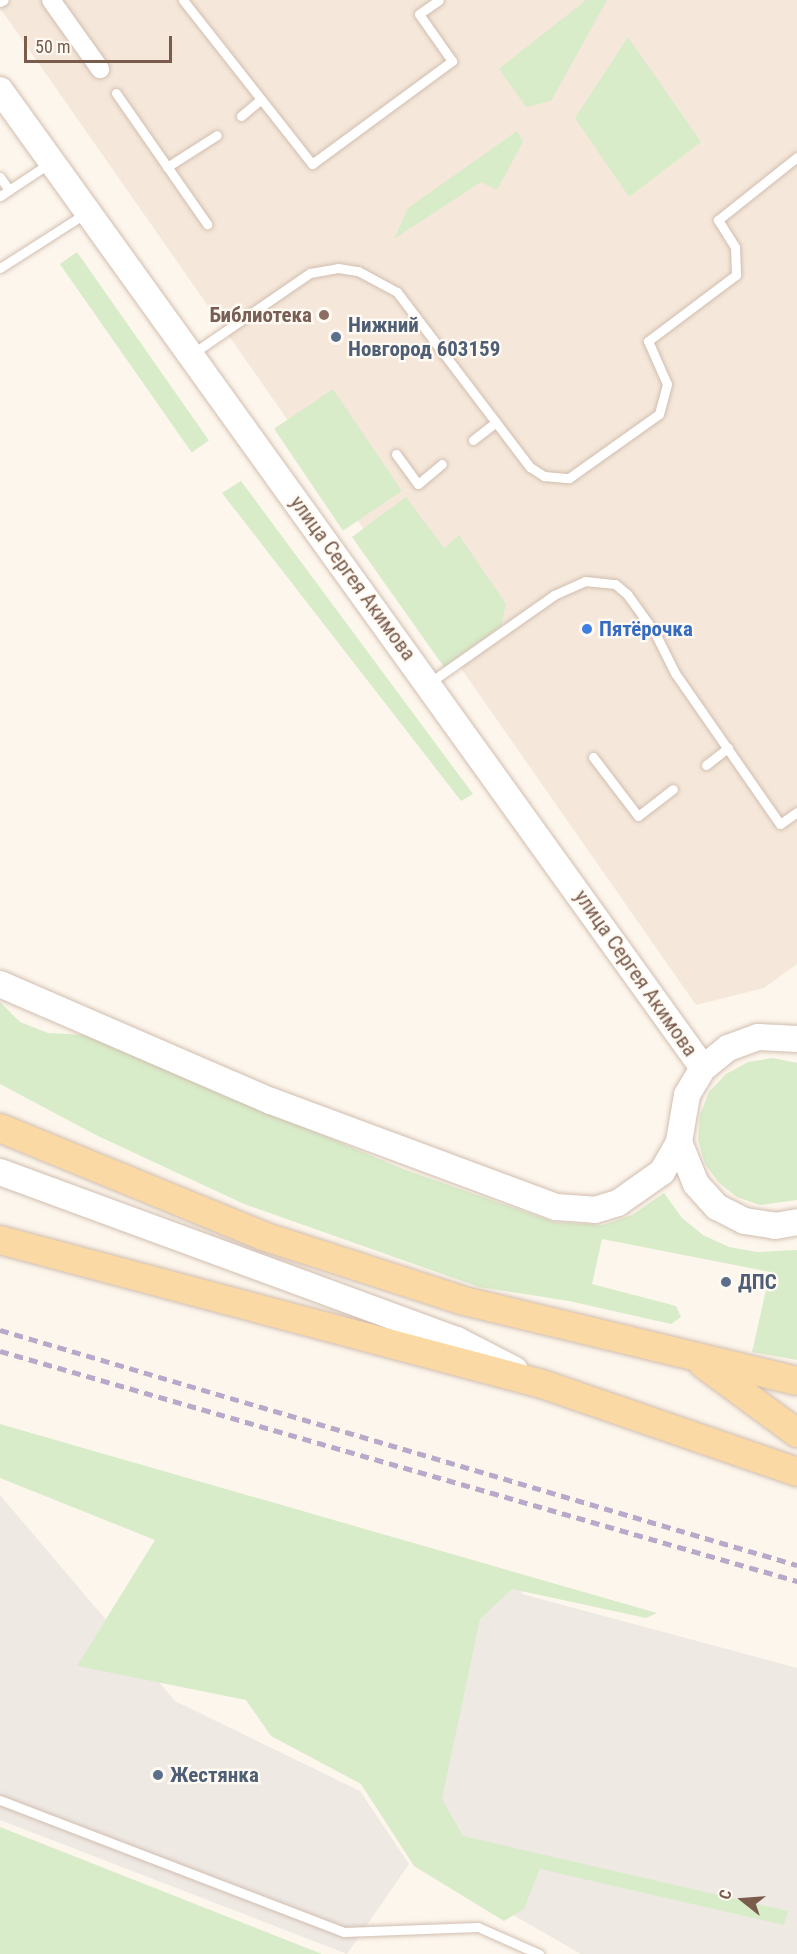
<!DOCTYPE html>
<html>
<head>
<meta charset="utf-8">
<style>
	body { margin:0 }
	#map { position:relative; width:797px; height:1954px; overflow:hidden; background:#fdf6ec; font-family:"Roboto Condensed",sans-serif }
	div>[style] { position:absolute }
	.residential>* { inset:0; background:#f5e8da }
	.industrial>* { inset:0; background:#efe9e4 }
	.green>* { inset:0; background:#d8ecc9; transform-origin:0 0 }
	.roads { filter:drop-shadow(0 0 2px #d1beb0) drop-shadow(0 0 2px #d1beb0) }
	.lane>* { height:9px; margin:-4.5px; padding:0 4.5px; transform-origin:4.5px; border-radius:4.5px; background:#fff }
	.street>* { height:18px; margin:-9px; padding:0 9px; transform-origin:9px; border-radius:9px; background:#fff }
	.secondary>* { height:26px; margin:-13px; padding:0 13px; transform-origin:13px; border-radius:13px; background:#fff }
	.primary>* { height:28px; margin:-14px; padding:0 14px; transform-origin:14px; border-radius:14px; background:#fbd9a5 }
	.rail>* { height:4.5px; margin-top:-2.25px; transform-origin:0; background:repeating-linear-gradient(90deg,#b9a8c9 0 9px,transparent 0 15px) }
	.dots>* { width:16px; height:16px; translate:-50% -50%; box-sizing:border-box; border:3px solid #fffaf3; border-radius:50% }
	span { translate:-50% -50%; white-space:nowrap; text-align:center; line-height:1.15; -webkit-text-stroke:4.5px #fffaf3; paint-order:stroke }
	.education-label { font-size:21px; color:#785e54; font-weight:700 }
	.right { translate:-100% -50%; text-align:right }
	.service-label { font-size:21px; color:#4e5e75; font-weight:700 }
	.left { translate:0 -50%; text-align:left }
	.street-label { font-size:21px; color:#7a5c4d }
	.shop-label { font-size:21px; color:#366cbe; font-weight:700 }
	.north { position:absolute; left:713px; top:1870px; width:60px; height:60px; -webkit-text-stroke:4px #fffaf3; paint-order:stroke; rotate:287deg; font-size:16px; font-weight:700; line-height:24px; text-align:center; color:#7a5c4d }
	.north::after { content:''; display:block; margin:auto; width:21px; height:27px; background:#7a5c4d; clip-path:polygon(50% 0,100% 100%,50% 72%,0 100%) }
	.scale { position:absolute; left:24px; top:36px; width:148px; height:27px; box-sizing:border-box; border:3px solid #7a5c4d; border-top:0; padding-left:8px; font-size:18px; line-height:21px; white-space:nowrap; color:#7a5c4d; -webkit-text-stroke:4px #fffaf3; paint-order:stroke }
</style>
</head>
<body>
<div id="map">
	<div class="residential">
		<div style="clip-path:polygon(0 0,797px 0,797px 964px,764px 988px,696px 1005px,0 8px)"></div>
	</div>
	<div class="industrial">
		<div style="clip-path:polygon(0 1495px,175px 1701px,360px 1791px,409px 1864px,347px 1954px,0 1820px)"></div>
		<div style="clip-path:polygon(524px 1578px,522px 1594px,797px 1668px,797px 1954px,581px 1954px,428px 1866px,457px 1620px)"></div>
	</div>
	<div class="green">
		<div style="clip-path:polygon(586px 0,607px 0,551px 101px,526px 107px,499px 69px)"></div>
		<div style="clip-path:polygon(628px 37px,701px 142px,629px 197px,575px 118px)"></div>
		<div style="clip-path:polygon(517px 131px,523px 142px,497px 190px,481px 182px,394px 239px,408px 208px)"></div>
		<div style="left:77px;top:252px;width:230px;height:21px;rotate:55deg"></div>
		<div style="left:333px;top:389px;width:123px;height:71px;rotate:56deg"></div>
		<div style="clip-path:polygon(241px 481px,473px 794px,461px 801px,222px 493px)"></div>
		<div style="clip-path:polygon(406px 497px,444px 548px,459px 535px,506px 604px,501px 626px,444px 667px,352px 537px)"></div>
		<div style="clip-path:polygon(0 1002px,20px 1022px,48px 1033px,85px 1035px,403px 1169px,554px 1222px,603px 1225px,632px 1215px,664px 1193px,682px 1218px,703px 1235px,729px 1247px,757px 1252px,797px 1250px,797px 1360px,752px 1352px,770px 1272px,602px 1239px,592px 1284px,676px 1306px,681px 1317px,671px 1324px,569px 1301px,479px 1287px,244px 1204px,98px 1136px,0 1084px)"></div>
		<div style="clip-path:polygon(773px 1058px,797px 1063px,797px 1200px,760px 1205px,737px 1197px,719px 1183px,705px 1164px,698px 1140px,700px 1115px,709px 1092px,726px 1074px,748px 1062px)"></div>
		<div style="clip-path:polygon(0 1424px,657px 1613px,646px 1618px,512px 1589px,480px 1619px,442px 1799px,463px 1836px,788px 1911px,784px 1925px,540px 1869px,524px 1909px,504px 1921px,414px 1866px,361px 1784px,271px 1736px,246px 1700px,77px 1666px,155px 1540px,0 1478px)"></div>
		<div style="clip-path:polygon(0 1827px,322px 1954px,0 1954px)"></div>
	</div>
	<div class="roads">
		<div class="lane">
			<div style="left:183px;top:0;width:209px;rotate:51.8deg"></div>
			<div style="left:312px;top:164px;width:174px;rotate:-36.3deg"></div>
			<div style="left:452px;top:61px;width:57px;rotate:-125.1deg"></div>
			<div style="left:419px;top:14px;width:24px;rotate:-35deg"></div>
			<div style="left:0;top:2px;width:4px;rotate:-27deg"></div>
			<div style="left:116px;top:93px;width:160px;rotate:55.2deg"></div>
			<div style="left:241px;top:116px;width:26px;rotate:-40deg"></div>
			<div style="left:167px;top:167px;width:59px;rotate:-32.6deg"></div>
			<div style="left:0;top:177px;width:16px;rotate:55deg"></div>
			<div style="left:9px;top:190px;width:11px;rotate:146deg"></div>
			<div style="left:9px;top:190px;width:49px;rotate:-33.4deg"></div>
			<div style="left:0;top:268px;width:102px;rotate:-32.6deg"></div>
			<div style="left:192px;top:354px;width:143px;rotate:-34.5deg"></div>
			<div style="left:310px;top:273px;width:28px;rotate:-10deg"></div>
			<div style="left:338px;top:268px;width:20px;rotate:9deg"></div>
			<div style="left:358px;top:271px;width:44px;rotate:28.3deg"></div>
			<div style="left:397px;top:292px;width:220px;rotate:52.8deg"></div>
			<div style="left:530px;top:467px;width:17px;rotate:33deg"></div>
			<div style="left:544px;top:476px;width:25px;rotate:5deg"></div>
			<div style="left:569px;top:478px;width:110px;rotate:-35.4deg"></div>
			<div style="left:659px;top:414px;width:31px;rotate:-75deg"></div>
			<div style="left:667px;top:384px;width:47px;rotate:-113.8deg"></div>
			<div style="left:648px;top:341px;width:110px;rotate:-36.9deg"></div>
			<div style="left:736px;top:275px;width:28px;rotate:-92deg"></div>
			<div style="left:735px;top:247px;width:32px;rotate:-122deg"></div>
			<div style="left:718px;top:220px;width:101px;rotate:-38.6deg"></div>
			<div style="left:473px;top:440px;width:29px;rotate:-38deg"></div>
			<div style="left:396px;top:454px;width:37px;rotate:54deg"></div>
			<div style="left:418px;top:484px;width:31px;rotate:-40deg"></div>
			<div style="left:429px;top:683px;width:153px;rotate:-35.1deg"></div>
			<div style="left:554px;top:595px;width:34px;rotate:-24deg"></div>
			<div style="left:585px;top:581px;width:30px;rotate:6deg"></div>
			<div style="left:615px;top:584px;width:16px;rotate:40deg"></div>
			<div style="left:627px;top:594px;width:48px;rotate:54.3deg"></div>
			<div style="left:655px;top:633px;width:45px;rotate:63.4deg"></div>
			<div style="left:675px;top:673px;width:184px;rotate:55.2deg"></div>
			<div style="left:780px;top:824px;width:21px;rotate:-35deg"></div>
			<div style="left:593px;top:757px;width:74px;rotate:52.7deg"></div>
			<div style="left:638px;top:816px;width:44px;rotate:-37.6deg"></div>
			<div style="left:706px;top:765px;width:28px;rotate:-38deg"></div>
			<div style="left:0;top:1800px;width:368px;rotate:21deg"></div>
			<div style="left:344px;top:1932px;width:134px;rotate:-2.1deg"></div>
			<div style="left:478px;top:1927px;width:67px;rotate:23.9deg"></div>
		</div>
		<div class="street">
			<div style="left:51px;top:0;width:85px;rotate:54.6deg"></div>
		</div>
		<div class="secondary">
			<div style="left:0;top:90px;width:1204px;rotate:54.29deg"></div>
			<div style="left:0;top:984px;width:295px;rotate:23.4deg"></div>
			<div style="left:271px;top:1101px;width:304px;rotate:20.4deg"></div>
			<div style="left:556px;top:1207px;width:39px;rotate:4deg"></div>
			<div style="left:595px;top:1210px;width:24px;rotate:-17deg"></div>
			<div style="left:618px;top:1203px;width:54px;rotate:-35.2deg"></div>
			<div style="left:662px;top:1172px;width:34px;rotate:-60deg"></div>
			<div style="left:797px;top:1039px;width:39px;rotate:-177deg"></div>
			<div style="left:758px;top:1037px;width:32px;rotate:160deg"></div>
			<div style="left:728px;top:1048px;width:32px;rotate:141deg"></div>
			<div style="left:703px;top:1068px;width:31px;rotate:121deg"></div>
			<div style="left:687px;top:1095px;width:48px;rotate:99.7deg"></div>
			<div style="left:679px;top:1142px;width:45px;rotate:68deg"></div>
			<div style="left:696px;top:1184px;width:31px;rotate:48deg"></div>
			<div style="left:717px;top:1207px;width:31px;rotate:27deg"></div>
			<div style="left:745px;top:1221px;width:30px;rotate:9deg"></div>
			<div style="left:775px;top:1226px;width:22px;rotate:-10deg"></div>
			<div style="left:0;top:1172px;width:487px;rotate:20.2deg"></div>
			<div style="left:457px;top:1340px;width:65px;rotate:27.3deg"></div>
		</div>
		<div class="primary">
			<div style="left:0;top:1128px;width:284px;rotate:22.3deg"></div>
			<div style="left:263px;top:1236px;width:211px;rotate:17.9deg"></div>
			<div style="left:464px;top:1301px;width:342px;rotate:13.5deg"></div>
			<div style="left:0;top:1240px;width:561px;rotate:14.88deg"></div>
			<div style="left:542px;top:1384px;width:270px;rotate:19deg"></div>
			<div style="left:703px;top:1364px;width:117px;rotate:36.3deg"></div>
		</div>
	</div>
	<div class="rail">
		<div style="left:0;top:1330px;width:831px;rotate:16.43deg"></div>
		<div style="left:0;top:1351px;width:830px;rotate:16.1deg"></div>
	</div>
	<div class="dots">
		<div style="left:324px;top:315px;background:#8d6e63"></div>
		<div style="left:336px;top:337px;background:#5c6f8a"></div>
		<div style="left:587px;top:629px;background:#3f7fe0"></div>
		<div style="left:726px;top:1282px;background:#5c6f8a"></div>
		<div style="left:158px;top:1775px;background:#5c6f8a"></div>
	</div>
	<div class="education-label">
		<span class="right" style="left:312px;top:315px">Библиотека</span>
	</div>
	<div class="service-label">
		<span class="left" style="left:348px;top:337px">Нижний<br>Новгород 603159</span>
		<span class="left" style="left:738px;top:1282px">ДПС</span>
		<span class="left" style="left:170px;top:1775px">Жестянка</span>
	</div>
	<div class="street-label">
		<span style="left:353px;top:578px;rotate:54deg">улица Сергея Акимова</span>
		<span style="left:636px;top:973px;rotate:55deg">улица Сергея Акимова</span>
	</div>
	<div class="shop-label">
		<span class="left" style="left:599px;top:629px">Пятёрочка</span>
	</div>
	<div class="north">С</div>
	<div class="scale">50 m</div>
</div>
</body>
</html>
